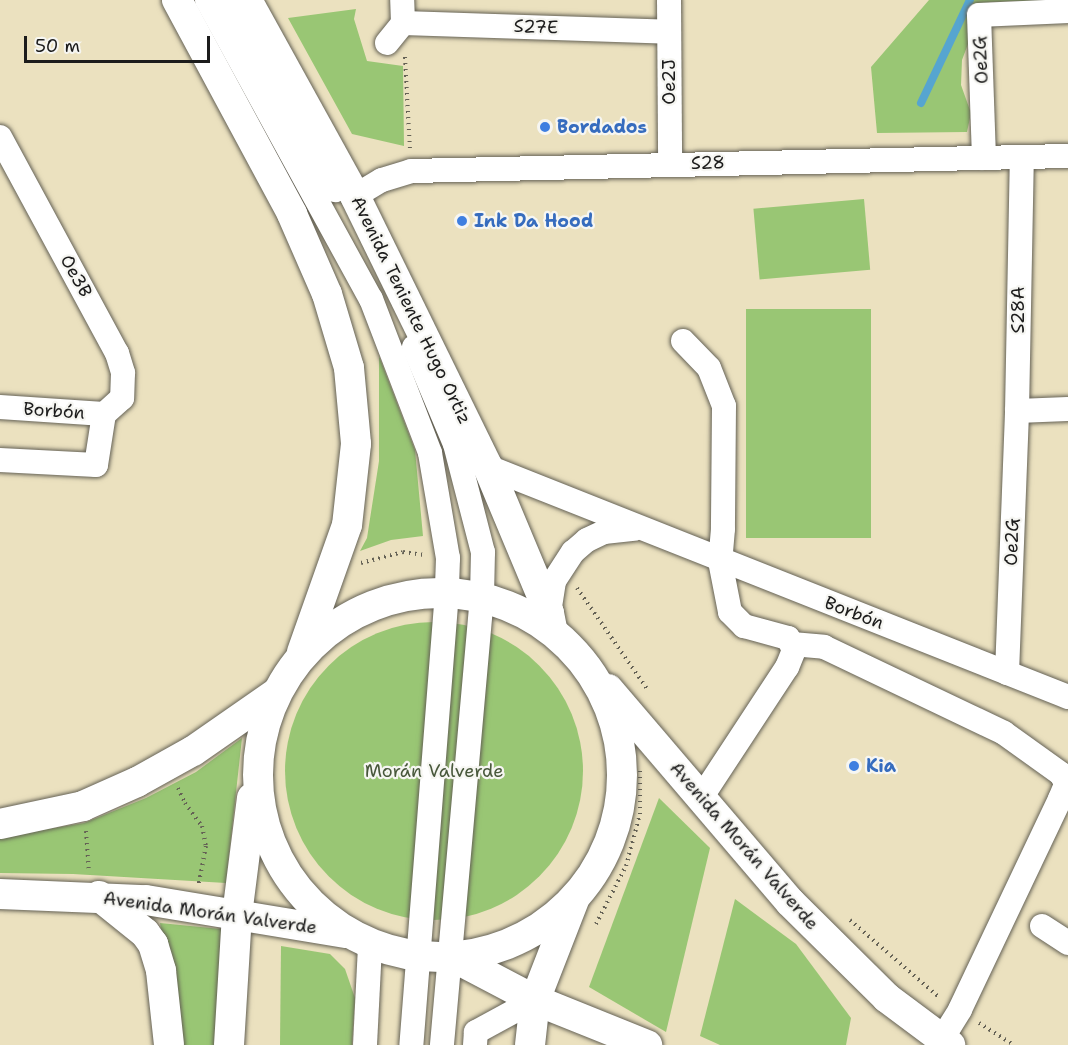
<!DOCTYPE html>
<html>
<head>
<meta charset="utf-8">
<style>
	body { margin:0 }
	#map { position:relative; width:1068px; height:1045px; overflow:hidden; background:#ebe1bf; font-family:"Shantell Sans",sans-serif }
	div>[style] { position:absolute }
	.green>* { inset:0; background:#99c674; transform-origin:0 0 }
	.round { border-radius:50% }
	.stream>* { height:8px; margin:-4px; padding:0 4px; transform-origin:4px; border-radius:4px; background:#56a5d0 }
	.path>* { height:4px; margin-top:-2px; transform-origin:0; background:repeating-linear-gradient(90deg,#646155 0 1.5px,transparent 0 6px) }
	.roads { filter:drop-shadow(0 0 2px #646155) drop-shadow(0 0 2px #646155) }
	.minor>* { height:24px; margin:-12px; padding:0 12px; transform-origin:12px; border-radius:12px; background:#fff }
	.major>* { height:30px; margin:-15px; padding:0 15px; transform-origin:15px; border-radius:15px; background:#fff }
	.major>.ring { margin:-15px; padding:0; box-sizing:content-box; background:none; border:30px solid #fff; border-radius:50% }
	.dots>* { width:16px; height:16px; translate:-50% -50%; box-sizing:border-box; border:3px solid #f6f6f2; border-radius:50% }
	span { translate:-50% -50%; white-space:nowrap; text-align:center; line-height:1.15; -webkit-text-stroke:4.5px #f6f6f2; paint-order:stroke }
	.street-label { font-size:18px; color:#1c1c1c }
	.shop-label { font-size:18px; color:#366cbe; font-weight:700 }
	.left { translate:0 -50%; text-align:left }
	.park-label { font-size:18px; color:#48583b }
	.scale { position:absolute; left:24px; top:36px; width:186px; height:27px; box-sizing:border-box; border:3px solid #1c1c1c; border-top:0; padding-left:8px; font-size:18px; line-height:21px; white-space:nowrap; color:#1c1c1c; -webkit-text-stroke:4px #f6f6f2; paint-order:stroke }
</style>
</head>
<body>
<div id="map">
	<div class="green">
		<div style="clip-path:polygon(929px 0,1054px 0,990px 2px,979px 15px,962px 60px,961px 85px,971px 113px,967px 132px,877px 133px,871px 67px)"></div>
		<div style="clip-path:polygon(356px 9px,354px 19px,367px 61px,403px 66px,404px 146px,352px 134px,288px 18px)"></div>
		<div style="left:864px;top:199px;width:71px;height:111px;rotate:85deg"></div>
		<div style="left:746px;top:309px;width:125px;height:229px"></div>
		<div style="clip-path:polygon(379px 356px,415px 450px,423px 536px,391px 540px,360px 551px,367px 538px,379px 461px)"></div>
		<div class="round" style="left:285px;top:622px;width:298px;height:298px"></div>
		<div style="clip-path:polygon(242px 738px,226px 883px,73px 874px,0 873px,0 837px,84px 823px,146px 798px,196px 772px)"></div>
		<div style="clip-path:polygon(659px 798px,710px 848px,666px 1032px,589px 987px)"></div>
		<div style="clip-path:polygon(735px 899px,796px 944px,851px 1018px,846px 1045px,720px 1045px,700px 1036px)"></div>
		<div style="clip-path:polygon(160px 923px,221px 929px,215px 1045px,180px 1045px)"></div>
		<div style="clip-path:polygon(281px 946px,330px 954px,345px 969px,355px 998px,352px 1045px,280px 1045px)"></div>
	</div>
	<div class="stream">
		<div style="left:921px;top:103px;width:114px;rotate:-64.6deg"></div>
	</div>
	<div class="path">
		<div style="left:405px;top:57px;width:92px;rotate:86.9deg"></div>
		<div style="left:361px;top:563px;width:43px;rotate:-14.7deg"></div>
		<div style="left:403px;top:552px;width:21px;rotate:8deg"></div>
		<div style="left:577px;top:588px;width:124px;rotate:55.2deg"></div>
		<div style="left:178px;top:788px;width:17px;rotate:65deg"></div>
		<div style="left:185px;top:803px;width:29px;rotate:54deg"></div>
		<div style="left:202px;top:826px;width:20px;rotate:79deg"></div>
		<div style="left:206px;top:846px;width:38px;rotate:101deg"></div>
		<div style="left:86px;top:831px;width:41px;rotate:85.8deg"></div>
		<div style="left:850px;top:920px;width:119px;rotate:40.9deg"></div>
		<div style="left:596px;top:924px;width:65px;rotate:-62.7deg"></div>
		<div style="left:626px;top:866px;width:54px;rotate:-74.9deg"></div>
		<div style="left:640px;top:814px;width:47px;rotate:-90deg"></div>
		<div style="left:979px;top:1023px;width:41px;rotate:32.2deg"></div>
	</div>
	<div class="roads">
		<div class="minor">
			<div style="left:207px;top:0;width:341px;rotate:61.3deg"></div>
			<div style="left:371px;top:299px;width:165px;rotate:69deg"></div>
			<div style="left:430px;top:453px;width:107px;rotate:80.3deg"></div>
			<div style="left:448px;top:558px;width:34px;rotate:92deg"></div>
			<div style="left:447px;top:592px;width:454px;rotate:94.5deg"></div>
			<div style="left:229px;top:0;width:218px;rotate:60.8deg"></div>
			<div style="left:669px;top:0;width:163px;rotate:89.6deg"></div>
			<div style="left:403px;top:23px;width:266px;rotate:1.9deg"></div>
			<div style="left:387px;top:43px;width:26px;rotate:-51deg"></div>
			<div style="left:403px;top:23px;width:23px;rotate:-92deg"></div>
			<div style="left:0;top:137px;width:246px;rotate:61.6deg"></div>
			<div style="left:117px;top:353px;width:21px;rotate:73deg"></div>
			<div style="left:123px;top:373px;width:25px;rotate:92deg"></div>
			<div style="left:122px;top:398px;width:24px;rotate:138deg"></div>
			<div style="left:984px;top:158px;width:143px;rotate:-92deg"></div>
			<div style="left:979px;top:15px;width:89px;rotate:-2.6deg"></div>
			<div style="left:355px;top:196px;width:31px;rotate:-31deg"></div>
			<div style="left:382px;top:180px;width:30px;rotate:-17deg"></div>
			<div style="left:411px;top:171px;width:657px;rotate:-1.31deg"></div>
			<div style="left:683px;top:341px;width:37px;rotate:46deg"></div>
			<div style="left:709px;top:368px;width:41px;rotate:68.5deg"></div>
			<div style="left:724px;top:406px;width:123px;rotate:90.5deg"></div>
			<div style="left:723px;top:529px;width:32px;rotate:95deg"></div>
			<div style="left:720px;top:561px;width:52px;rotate:78.9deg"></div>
			<div style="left:730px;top:612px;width:20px;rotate:45deg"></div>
			<div style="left:744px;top:626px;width:46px;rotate:15.3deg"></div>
			<div style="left:788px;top:638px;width:13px;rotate:63deg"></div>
			<div style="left:794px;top:650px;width:18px;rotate:112deg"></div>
			<div style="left:787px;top:667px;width:157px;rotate:123.3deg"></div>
			<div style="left:414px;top:347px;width:105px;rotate:67.1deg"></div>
			<div style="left:455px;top:444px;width:112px;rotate:75.5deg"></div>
			<div style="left:483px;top:552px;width:44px;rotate:91.3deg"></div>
			<div style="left:482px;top:596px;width:451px;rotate:95.1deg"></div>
			<div style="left:0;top:407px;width:104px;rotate:3.9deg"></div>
			<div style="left:1017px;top:411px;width:51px;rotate:-2.2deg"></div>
			<div style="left:0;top:460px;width:96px;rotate:3deg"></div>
			<div style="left:96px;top:465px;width:52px;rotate:-81.1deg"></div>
			<div style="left:488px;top:467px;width:624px;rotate:21.63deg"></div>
			<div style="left:549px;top:613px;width:32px;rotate:-81deg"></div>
			<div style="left:554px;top:581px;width:35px;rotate:-57deg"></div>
			<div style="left:573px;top:552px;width:18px;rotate:-41deg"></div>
			<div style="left:587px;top:540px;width:19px;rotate:-25deg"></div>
			<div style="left:604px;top:532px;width:30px;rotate:-6deg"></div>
			<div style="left:792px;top:644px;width:32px;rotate:5deg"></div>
			<div style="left:824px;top:647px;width:199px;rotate:25.5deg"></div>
			<div style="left:1004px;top:733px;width:70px;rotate:35.7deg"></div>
			<div style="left:1061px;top:774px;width:8px;rotate:60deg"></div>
			<div style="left:1065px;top:781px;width:6px;rotate:90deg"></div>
			<div style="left:1065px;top:787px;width:13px;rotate:113deg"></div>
			<div style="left:1060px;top:799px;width:233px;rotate:115.4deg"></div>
			<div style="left:960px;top:1010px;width:34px;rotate:122deg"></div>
			<div style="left:1007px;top:673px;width:262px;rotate:-87.8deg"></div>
			<div style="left:1017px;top:411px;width:254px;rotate:-88.9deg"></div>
			<div style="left:1042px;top:926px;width:31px;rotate:33deg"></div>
			<div style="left:365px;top:1045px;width:100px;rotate:-87.1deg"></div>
			<div style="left:475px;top:1045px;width:13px;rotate:-86deg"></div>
			<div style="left:476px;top:1032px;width:67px;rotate:-28.5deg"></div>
		</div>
		<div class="major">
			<div style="left:177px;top:0;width:243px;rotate:61.7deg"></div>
			<div style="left:292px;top:214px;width:87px;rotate:66.4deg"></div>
			<div style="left:327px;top:294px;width:77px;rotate:73.4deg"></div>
			<div style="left:349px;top:368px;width:76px;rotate:84.7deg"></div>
			<div style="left:356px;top:444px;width:81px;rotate:96.3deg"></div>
			<div style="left:347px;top:525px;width:135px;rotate:109.5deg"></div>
			<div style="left:247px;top:0;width:224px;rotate:61.1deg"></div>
			<div style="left:355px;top:196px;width:302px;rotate:63.9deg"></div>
			<div style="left:488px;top:467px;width:158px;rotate:67.3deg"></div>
			<div style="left:549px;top:613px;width:16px;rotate:79deg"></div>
			<div class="ring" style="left:258px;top:593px;width:334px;height:334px"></div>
			<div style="left:608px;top:689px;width:280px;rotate:49.5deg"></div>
			<div style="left:790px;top:902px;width:136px;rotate:44.7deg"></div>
			<div style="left:887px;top:998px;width:79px;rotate:36.7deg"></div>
			<div style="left:0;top:824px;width:85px;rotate:-12.2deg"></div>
			<div style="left:83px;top:806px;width:59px;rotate:-24deg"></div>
			<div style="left:137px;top:782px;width:64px;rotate:-29deg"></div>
			<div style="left:193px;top:751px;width:100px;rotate:-34.8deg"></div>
			<div style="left:0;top:894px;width:146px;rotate:2.4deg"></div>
			<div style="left:146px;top:900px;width:202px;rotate:9.4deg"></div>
			<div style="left:99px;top:896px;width:59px;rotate:38.8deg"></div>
			<div style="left:145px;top:933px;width:14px;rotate:54deg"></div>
			<div style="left:153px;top:944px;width:28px;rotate:73deg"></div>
			<div style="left:161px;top:971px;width:74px;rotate:83.8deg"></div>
			<div style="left:453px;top:957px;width:93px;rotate:27.7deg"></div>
			<div style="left:535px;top:1000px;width:121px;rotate:21.9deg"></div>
			<div style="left:229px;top:1045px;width:130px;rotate:-86.5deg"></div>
			<div style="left:237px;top:915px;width:118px;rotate:-82.7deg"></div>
			<div style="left:530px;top:1045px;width:45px;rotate:-83.7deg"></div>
			<div style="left:535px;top:1000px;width:107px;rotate:-68.7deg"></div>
		</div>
	</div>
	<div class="dots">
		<div style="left:545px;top:127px;background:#3f7fe0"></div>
		<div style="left:462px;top:221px;background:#3f7fe0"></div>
		<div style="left:854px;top:766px;background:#3f7fe0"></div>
	</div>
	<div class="street-label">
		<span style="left:536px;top:27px;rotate:2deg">S27E</span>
		<span style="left:981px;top:60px;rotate:-93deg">Oe2G</span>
		<span style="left:669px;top:82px;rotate:-90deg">Oe2J</span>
		<span style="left:708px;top:163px;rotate:-1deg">S28</span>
		<span style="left:76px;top:276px;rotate:61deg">Oe3B</span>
		<span style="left:411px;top:310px;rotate:64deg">Avenida Teniente Hugo Ortiz</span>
		<span style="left:1018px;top:310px;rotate:-90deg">S28A</span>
		<span style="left:54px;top:411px;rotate:4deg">Borbón</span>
		<span style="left:1012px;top:542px;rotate:-88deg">Oe2G</span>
		<span style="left:854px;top:613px;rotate:21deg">Borbón</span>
		<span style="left:744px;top:846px;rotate:49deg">Avenida Morán Valverde</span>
		<span style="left:210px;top:913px;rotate:8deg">Avenida Morán Valverde</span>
	</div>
	<div class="shop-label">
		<span class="left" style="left:557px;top:127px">Bordados</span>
		<span class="left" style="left:474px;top:221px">Ink Da Hood</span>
		<span class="left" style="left:866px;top:766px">Kia</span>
	</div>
	<div class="park-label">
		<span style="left:434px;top:771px">Morán Valverde</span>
	</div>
	<div class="scale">50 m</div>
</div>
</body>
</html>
